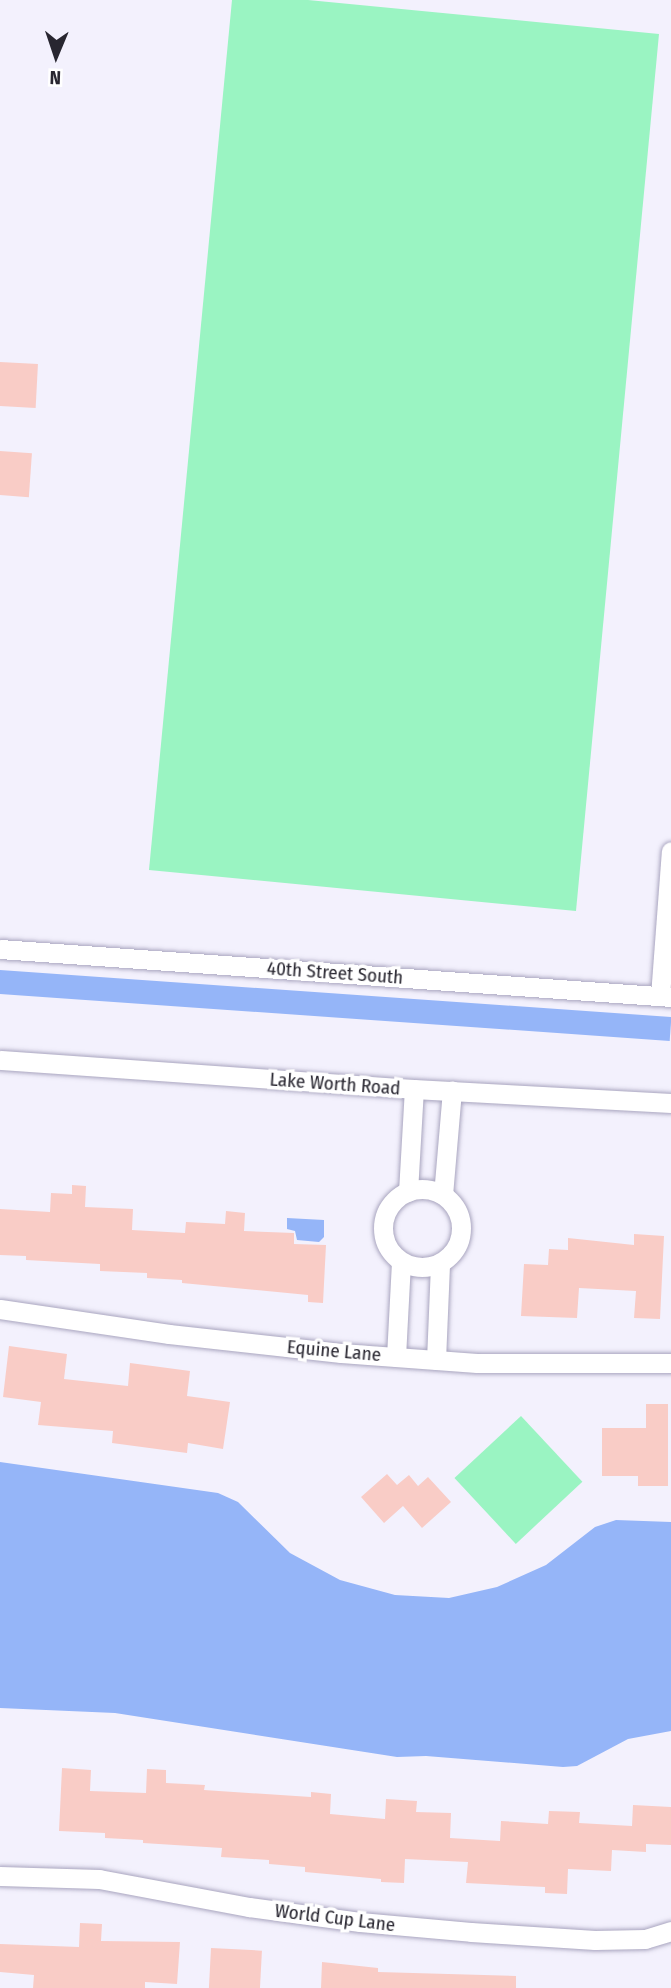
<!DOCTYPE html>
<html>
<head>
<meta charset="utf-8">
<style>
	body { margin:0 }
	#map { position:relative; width:671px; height:1988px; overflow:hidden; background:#f3f1fd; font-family:"Fira Sans Condensed",sans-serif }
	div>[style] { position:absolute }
	.green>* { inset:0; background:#9af4c2; transform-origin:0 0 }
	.water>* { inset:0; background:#95b5f8; transform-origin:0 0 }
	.building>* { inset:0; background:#f9ccc6; transform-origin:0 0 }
	.roads { filter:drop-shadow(0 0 2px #a9a5bf) drop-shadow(0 0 2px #a9a5bf) }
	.minor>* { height:19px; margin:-9.5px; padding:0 9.5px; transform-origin:9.5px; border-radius:9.5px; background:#fff }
	.minor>.ring { margin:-9.5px; padding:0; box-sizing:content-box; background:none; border:19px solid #fff; border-radius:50% }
	span { translate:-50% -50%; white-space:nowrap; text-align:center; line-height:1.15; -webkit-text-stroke:7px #fff; paint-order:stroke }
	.street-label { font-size:19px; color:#282630 }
	.north { position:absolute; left:21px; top:21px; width:70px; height:70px; -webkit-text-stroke:5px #fff; paint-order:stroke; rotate:182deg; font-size:19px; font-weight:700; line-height:28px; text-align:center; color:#282630 }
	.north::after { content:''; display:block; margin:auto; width:24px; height:32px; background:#282630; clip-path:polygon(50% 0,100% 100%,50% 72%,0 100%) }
</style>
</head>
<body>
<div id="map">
	<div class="green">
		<div style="clip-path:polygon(232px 0,308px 0,659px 34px,576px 911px,149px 870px)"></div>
		<div style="left:521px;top:1416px;width:90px;height:91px;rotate:47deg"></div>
	</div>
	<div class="water">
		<div style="left:0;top:970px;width:673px;height:24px;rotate:4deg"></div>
		<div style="clip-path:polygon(287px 1218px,324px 1220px,324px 1237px,319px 1242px,297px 1240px,295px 1231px,287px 1229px)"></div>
		<div style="clip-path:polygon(0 1462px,218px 1493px,238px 1502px,290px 1553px,340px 1580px,395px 1595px,449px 1598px,497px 1587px,546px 1565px,595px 1527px,616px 1520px,671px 1522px,671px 1731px,628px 1739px,577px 1766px,563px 1767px,426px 1756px,397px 1757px,115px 1713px,0 1708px)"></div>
	</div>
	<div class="building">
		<div style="left:0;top:362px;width:38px;height:44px;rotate:3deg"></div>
		<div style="left:0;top:451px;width:32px;height:44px;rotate:4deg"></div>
		<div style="clip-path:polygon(72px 1185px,86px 1186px,85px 1207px,133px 1209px,132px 1230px,185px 1233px,186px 1222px,225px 1224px,226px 1211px,245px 1213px,244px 1231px,294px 1233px,294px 1244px,326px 1245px,323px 1303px,308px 1302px,308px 1295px,182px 1283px,182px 1280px,147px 1278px,147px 1273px,100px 1271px,100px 1264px,26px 1260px,26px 1256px,0 1255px,0 1209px,50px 1212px,51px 1193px,72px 1194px)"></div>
		<div style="clip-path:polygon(634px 1234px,664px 1236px,660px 1319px,634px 1318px,636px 1291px,579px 1288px,577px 1318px,521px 1316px,524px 1264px,548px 1265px,549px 1249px,568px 1250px,568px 1238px,634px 1245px)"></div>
		<div style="clip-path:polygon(9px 1346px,67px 1354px,64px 1379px,128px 1386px,130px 1363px,190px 1371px,187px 1396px,230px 1402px,223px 1449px,188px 1443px,187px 1453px,112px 1443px,113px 1431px,38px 1425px,41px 1402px,3px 1397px)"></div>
		<div style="clip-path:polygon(646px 1404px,668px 1404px,668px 1486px,638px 1486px,638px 1476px,602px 1476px,602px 1428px,646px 1428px)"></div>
		<div style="clip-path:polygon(387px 1474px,397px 1485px,409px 1475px,418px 1486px,428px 1477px,451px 1502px,422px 1528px,403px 1506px,384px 1523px,361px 1497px)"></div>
		<div style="clip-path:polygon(62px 1768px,91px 1770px,90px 1791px,146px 1793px,147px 1769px,166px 1770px,166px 1783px,205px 1785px,204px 1790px,311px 1797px,311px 1792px,331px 1794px,330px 1814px,385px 1819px,386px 1799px,417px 1801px,416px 1812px,451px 1813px,450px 1838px,500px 1841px,501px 1821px,548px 1824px,549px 1811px,580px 1812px,579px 1823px,632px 1826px,633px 1805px,671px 1807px,671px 1845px,646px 1844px,646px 1852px,612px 1850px,611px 1871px,568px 1869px,567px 1894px,545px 1893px,545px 1887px,466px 1883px,468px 1862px,405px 1859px,404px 1883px,381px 1882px,381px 1879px,305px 1872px,305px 1867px,269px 1864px,269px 1860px,221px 1857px,222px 1848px,143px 1843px,143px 1840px,105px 1838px,105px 1833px,59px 1831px)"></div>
		<div style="clip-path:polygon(80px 1923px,102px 1924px,101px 1941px,180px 1942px,177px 1984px,145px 1982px,145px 1988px,33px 1988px,34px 1975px,0 1972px,0 1944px,79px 1947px)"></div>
		<div style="left:211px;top:1948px;width:51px;height:40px;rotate:3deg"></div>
		<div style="clip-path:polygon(322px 1962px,378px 1968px,378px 1972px,516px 1976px,516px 1988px,321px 1988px)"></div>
	</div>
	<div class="roads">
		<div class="minor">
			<div style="left:0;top:949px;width:673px;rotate:4.09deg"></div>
			<div style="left:660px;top:996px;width:145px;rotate:-85.7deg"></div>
			<div style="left:0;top:1060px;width:415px;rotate:4deg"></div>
			<div style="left:414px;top:1089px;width:257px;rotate:3.1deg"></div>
			<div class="ring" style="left:383px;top:1189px;width:59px;height:59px"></div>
			<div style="left:408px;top:1192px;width:103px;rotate:-86.7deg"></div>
			<div style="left:443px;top:1195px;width:105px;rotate:-85.1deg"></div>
			<div style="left:0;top:1309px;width:171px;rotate:8.4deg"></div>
			<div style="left:169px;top:1334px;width:173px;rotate:6.3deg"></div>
			<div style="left:341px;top:1353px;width:136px;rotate:4.2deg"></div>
			<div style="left:477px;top:1363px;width:194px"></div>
			<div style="left:396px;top:1357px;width:95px;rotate:-87deg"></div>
			<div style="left:436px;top:1360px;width:97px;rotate:-87.6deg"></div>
			<div style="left:0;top:1876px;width:99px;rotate:1.7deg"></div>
			<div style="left:99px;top:1879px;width:153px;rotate:10.6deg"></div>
			<div style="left:249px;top:1907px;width:112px;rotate:7.7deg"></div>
			<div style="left:360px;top:1922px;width:111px;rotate:5.1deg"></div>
			<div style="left:471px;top:1932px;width:124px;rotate:3.7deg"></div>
			<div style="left:595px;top:1940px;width:50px;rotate:-1.1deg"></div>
			<div style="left:645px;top:1939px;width:27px;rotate:-17deg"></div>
		</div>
	</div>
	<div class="street-label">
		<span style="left:335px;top:973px;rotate:4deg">40th Street South</span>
		<span style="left:335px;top:1084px;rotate:4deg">Lake Worth Road</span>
		<span style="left:334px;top:1351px;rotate:5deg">Equine Lane</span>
		<span style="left:335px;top:1918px;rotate:7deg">World Cup Lane</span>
	</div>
	<div class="north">N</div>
</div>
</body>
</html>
